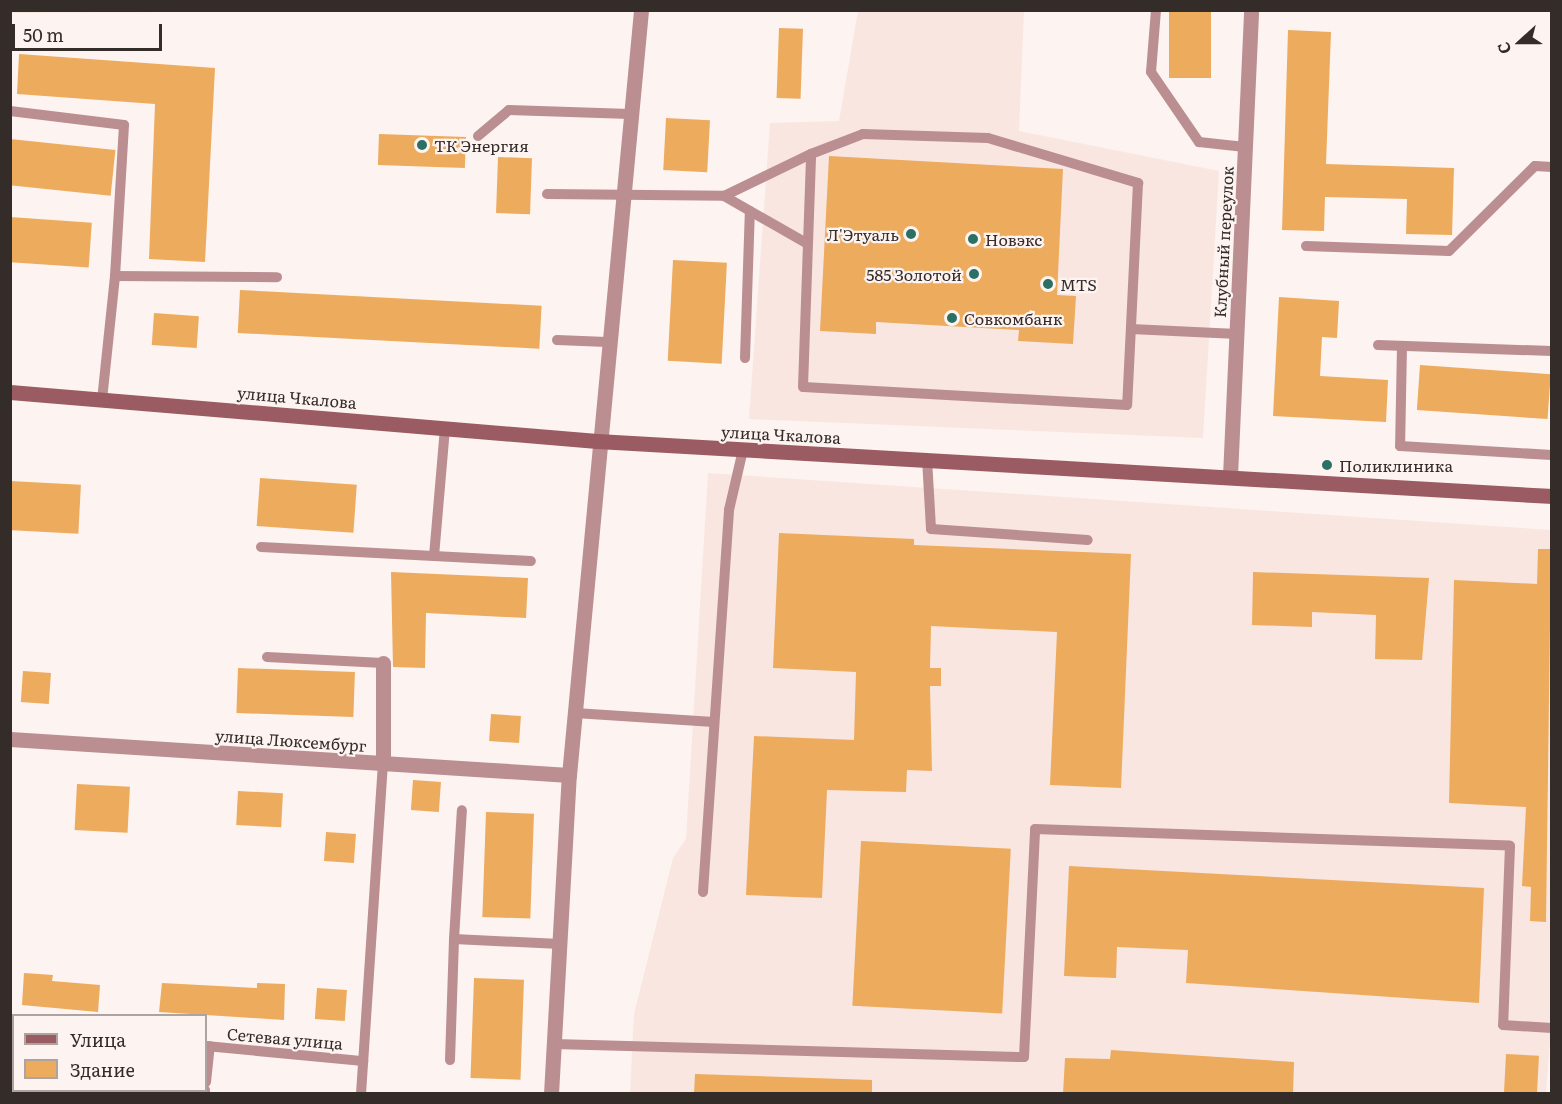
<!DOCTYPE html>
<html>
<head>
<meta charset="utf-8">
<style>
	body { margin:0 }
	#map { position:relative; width:1562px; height:1104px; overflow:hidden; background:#fdf3f0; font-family:Literata,serif }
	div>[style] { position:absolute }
	.built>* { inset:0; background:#f9e6e0 }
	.building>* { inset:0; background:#edab5e; transform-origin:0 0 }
	.lane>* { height:10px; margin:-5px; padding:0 5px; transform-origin:5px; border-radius:5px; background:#bb8e92 }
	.street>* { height:15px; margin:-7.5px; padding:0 7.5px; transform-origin:7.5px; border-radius:7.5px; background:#bb8e92 }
	.secondary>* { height:15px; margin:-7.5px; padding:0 7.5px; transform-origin:7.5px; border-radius:7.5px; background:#9a5b63 }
	.dots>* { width:16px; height:16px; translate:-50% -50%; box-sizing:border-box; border:3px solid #fdf3f0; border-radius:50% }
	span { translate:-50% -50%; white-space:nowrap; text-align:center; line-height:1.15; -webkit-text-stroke:4.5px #fdf3f0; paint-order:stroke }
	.poi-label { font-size:16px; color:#342c29 }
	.left { translate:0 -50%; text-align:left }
	.right { translate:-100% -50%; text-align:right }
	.street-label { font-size:16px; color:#342c29 }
	.frame { position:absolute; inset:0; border:12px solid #342c29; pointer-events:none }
	.legend { position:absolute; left:12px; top:1014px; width:195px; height:78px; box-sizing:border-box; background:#fdf3f0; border:2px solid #ada3a0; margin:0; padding:8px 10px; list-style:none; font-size:18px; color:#342c29 }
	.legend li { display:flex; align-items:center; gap:12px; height:30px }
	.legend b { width:30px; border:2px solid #ada3a0 }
	.north { position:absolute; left:1490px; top:12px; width:60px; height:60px; -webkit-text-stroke:4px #fdf3f0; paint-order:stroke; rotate:249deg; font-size:16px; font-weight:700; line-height:24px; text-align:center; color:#342c29 }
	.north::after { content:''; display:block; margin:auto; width:21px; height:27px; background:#342c29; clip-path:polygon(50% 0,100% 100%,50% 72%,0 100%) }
	.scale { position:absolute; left:12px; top:24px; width:150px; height:27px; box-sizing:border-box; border:3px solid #342c29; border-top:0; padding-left:8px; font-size:18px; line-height:21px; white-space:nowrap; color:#342c29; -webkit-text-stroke:4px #fdf3f0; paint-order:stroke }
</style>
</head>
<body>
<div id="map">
	<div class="built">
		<div style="clip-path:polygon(11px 10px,364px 10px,364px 11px,11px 13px)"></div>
		<div style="clip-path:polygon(858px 11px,1024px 11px,1019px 131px,1219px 171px,1203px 438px,749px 419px,770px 123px,839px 121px)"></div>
		<div style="clip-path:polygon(708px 473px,1551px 530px,1552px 1015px,1546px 1093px,630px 1094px,634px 1014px,673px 858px,686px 839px)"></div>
		<div style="clip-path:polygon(10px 1048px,14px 1090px,205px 1093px,11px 1093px)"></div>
	</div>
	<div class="building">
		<div style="left:1169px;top:10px;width:42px;height:68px"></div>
		<div style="left:779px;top:28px;width:24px;height:70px;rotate:2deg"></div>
		<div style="clip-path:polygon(1288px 30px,1331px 32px,1326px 164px,1454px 168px,1452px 235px,1406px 234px,1407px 199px,1325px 197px,1324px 231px,1282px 230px)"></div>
		<div style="clip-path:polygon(19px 54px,215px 68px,205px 262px,149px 259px,155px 104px,17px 94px)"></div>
		<div style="left:666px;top:118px;width:44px;height:52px;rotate:3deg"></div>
		<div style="left:379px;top:134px;width:87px;height:31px;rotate:2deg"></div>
		<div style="left:10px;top:139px;width:106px;height:46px;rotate:6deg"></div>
		<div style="clip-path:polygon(829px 156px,1063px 169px,1057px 295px,1076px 296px,1073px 344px,1018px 341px,1019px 330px,876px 322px,876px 334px,820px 331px)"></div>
		<div style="left:498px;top:157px;width:34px;height:56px;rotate:2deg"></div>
		<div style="left:10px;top:217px;width:82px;height:45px;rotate:4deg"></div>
		<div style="left:673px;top:260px;width:54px;height:101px;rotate:3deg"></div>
		<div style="left:240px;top:290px;width:302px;height:43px;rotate:3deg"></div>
		<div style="clip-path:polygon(1279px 297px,1339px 301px,1337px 338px,1322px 337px,1320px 376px,1388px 380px,1386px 422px,1273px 416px)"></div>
		<div style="left:154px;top:313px;width:45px;height:32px;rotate:4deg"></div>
		<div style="left:1420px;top:365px;width:131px;height:45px;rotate:4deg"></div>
		<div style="left:260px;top:478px;width:97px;height:48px;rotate:4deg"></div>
		<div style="left:10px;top:481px;width:71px;height:49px;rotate:3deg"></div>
		<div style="clip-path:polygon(779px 533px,914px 539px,914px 545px,1131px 554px,1121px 788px,1050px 785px,1057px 632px,931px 626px,930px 668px,941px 668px,941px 686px,930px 686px,932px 771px,907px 770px,906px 792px,827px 790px,822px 898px,746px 895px,754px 736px,854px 740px,856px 672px,773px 668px)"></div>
		<div style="clip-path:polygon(1538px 549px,1551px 549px,1546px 922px,1530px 921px,1531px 887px,1522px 886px,1526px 807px,1449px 803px,1454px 580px,1537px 584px)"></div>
		<div style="clip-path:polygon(391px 572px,528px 578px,526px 618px,426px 613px,425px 668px,393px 667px)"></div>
		<div style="clip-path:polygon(1253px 572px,1429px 578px,1422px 660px,1375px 659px,1376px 615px,1312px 612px,1312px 627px,1252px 625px)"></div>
		<div style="left:238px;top:668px;width:117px;height:45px;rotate:2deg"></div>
		<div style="left:23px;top:671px;width:28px;height:31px;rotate:4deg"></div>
		<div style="left:491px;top:714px;width:30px;height:27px;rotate:4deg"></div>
		<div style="left:413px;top:780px;width:28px;height:30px;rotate:4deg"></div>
		<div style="left:77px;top:784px;width:53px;height:46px;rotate:3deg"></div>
		<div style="left:238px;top:791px;width:45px;height:34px;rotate:3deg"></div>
		<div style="left:486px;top:812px;width:48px;height:105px;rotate:2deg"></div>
		<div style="left:326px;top:832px;width:30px;height:29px;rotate:4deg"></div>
		<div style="left:861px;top:841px;width:150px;height:165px;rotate:3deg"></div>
		<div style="clip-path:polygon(1069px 866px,1484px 888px,1479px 1003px,1186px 983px,1188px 950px,1117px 947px,1116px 978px,1064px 976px)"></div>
		<div style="clip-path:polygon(24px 973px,53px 975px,52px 981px,100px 985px,98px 1012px,22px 1005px)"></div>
		<div style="left:474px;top:978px;width:50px;height:100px;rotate:2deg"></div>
		<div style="clip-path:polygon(162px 983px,257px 988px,257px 983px,285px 984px,284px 1020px,159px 1012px)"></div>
		<div style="left:317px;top:988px;width:30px;height:31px;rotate:4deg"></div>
		<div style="clip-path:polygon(1111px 1050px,1294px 1062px,1293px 1094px,1063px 1094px,1065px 1058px,1110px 1059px)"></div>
		<div style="left:1506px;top:1054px;width:33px;height:40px;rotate:3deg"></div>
		<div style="clip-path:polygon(695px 1074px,872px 1080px,872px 1094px,694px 1094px)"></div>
	</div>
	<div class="lane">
		<div style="left:1156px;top:10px;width:62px;rotate:94.6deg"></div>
		<div style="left:1151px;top:72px;width:85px;rotate:55.6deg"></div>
		<div style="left:1199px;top:142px;width:46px;rotate:6.2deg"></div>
		<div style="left:10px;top:111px;width:115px;rotate:7deg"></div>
		<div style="left:124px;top:125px;width:151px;rotate:93.4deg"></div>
		<div style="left:863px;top:134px;width:125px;rotate:1.8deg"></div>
		<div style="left:988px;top:138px;width:157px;rotate:16.7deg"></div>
		<div style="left:1138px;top:183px;width:222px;rotate:92.8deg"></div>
		<div style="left:1127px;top:405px;width:324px;rotate:-176.8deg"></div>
		<div style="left:803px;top:387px;width:233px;rotate:-88deg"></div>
		<div style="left:811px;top:154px;width:56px;rotate:-21deg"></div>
		<div style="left:478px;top:136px;width:40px;rotate:-40deg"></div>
		<div style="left:509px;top:110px;width:121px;rotate:1.9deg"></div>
		<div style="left:547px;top:194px;width:177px;rotate:0.6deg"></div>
		<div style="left:724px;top:196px;width:97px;rotate:-25.8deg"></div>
		<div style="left:724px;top:196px;width:95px;rotate:29.8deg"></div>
		<div style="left:1306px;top:246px;width:143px;rotate:2deg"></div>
		<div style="left:1449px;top:251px;width:121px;rotate:-44.7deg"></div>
		<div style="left:1535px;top:166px;width:17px;rotate:3deg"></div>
		<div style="left:1131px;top:329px;width:106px;rotate:2.7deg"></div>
		<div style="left:557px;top:340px;width:50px;rotate:2.3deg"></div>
		<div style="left:1378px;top:345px;width:174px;rotate:2deg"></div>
		<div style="left:1402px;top:346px;width:100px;rotate:91.1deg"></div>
		<div style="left:1400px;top:446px;width:152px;rotate:3.4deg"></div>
		<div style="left:745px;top:358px;width:147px;rotate:-88.1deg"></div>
		<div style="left:102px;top:400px;width:125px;rotate:-84deg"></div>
		<div style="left:115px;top:276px;width:162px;rotate:0.4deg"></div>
		<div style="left:445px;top:428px;width:128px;rotate:94.9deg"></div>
		<div style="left:434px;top:556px;width:97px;rotate:3deg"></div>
		<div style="left:927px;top:459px;width:70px;rotate:86.7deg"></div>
		<div style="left:931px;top:529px;width:157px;rotate:4deg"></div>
		<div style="left:261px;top:547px;width:173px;rotate:3deg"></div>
		<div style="left:267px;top:657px;width:116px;rotate:3deg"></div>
		<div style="left:575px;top:713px;width:139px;rotate:3.7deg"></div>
		<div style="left:703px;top:892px;width:383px;rotate:-86.1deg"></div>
		<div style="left:729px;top:510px;width:62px;rotate:-76.9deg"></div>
		<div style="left:454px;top:939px;width:129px;rotate:-86.5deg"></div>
		<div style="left:10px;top:1036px;width:4px"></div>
		<div style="left:554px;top:1044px;width:470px;rotate:1.6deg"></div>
		<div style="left:1024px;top:1057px;width:228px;rotate:-87.2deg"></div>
		<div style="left:1035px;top:829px;width:475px;rotate:2deg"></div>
		<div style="left:1510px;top:846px;width:179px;rotate:92.2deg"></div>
		<div style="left:1503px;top:1025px;width:49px;rotate:3.5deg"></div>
		<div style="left:206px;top:1046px;width:158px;rotate:5.5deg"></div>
		<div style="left:450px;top:1060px;width:121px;rotate:-88.1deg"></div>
		<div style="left:454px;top:939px;width:106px;rotate:2.7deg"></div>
		<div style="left:206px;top:1082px;width:36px;rotate:-84deg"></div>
		<div style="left:205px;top:1094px;width:4px;rotate:-90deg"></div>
		<div style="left:361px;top:1094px;width:331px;rotate:-86.2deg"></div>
	</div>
	<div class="street">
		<div style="left:1230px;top:476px;width:466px;rotate:-87.4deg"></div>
		<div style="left:383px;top:663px;width:101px;rotate:90deg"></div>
		<div style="left:10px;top:739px;width:560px;rotate:3.68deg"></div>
		<div style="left:551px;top:1094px;width:320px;rotate:-86.8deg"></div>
		<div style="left:569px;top:775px;width:768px;rotate:-84.62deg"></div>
	</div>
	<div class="secondary">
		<div style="left:10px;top:392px;width:589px;rotate:4.77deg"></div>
		<div style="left:597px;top:441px;width:957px;rotate:3.3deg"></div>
	</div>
	<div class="dots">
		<div style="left:422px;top:145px;background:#2a7065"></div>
		<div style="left:911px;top:234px;background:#2a7065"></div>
		<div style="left:973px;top:239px;background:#2a7065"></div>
		<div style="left:974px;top:274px;background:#2a7065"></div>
		<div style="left:1048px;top:284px;background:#2a7065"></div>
		<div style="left:952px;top:318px;background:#2a7065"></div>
		<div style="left:1327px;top:465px;background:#2a7065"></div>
	</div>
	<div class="poi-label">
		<span class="left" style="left:434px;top:145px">ТК Энергия</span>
		<span class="right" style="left:899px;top:234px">Л'Этуаль</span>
		<span class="left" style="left:985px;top:239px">Новэкс</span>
		<span class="right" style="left:962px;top:274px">585 Золотой</span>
		<span class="left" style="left:1060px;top:284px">MTS</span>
		<span class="left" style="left:964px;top:318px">Совкомбанк</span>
		<span class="left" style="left:1339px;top:465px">Поликлиника</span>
	</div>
	<div class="street-label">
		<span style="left:1223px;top:242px;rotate:-87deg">Клубный переулок</span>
		<span style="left:297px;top:397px;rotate:5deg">улица Чкалова</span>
		<span style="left:781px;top:434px;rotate:3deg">улица Чкалова</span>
		<span style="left:291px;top:740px;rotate:4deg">улица Люксембург</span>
		<span style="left:285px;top:1038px;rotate:5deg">Сетевая улица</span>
	</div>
	<div class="frame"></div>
	<ul class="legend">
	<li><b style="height:8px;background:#9a5b63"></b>Улица</li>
	<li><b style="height:16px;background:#edab5e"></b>Здание</li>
	</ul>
	<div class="north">С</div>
	<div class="scale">50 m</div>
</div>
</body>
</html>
